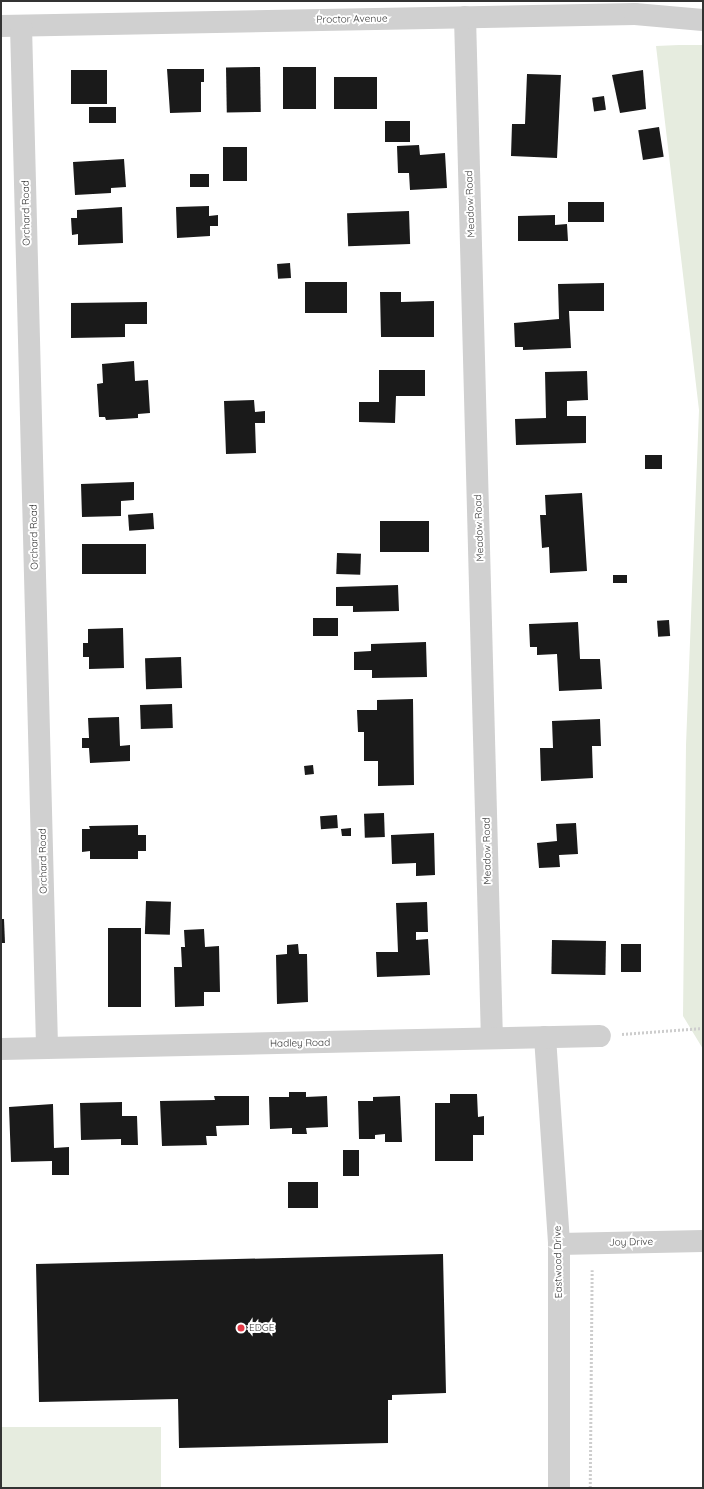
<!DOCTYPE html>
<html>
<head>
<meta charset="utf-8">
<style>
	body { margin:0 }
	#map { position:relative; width:704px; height:1489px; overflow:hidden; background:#fff; font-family:Quicksand,sans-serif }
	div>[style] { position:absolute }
	.green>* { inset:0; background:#e6ecdf; transform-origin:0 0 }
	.building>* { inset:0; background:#1a1a1a; transform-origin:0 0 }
	.path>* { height:2.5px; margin-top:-1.25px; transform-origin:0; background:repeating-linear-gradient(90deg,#cdcdcd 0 2px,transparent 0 4px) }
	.minor>* { height:22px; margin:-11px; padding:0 11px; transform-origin:11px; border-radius:11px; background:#d0d0d0 }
	.dots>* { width:11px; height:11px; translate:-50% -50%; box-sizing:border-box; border:2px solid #fff; border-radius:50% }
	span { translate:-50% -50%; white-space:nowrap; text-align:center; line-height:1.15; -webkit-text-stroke:4px #fff; paint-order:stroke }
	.street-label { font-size:10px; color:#333 }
	.poi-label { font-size:10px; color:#333 }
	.left { translate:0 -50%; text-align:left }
	.frame { position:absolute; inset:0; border:2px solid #333; pointer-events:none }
</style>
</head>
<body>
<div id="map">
	<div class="green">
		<div style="clip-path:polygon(679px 45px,703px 45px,703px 1049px,683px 1016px,686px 745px,699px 410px,656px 46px)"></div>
		<div style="left:161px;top:1427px;width:61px;height:160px;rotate:90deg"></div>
	</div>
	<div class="building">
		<div style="left:260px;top:67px;width:45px;height:34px;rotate:89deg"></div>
		<div style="left:283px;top:67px;width:33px;height:42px"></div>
		<div style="clip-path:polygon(167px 69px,204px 69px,204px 82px,201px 82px,201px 112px,170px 113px)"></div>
		<div style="left:71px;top:70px;width:36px;height:34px"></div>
		<div style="clip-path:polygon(643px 70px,646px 109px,620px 113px,612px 75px)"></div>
		<div style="clip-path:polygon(527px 74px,561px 75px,557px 158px,511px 156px,512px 124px,525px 124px)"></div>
		<div style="left:377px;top:77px;width:32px;height:43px;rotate:90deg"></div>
		<div style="left:604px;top:96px;width:14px;height:12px;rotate:82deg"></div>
		<div style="left:116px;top:107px;width:16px;height:27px;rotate:90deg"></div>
		<div style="left:410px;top:121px;width:21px;height:25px;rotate:90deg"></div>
		<div style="left:659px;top:127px;width:30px;height:21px;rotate:81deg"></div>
		<div style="clip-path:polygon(419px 145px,420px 155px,445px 153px,447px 188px,410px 190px,409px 173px,398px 173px,397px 146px)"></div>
		<div style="left:223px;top:147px;width:24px;height:34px"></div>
		<div style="clip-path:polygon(124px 159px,126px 187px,111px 188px,111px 193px,75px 195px,73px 162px)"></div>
		<div style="left:190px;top:174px;width:19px;height:13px"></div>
		<div style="left:604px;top:202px;width:20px;height:36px;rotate:90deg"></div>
		<div style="clip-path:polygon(209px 206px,209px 216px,218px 215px,218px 226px,210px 226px,210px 236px,177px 238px,176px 207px)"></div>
		<div style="clip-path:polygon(122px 207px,123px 243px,78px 245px,78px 234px,72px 235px,71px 218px,77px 218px,77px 210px)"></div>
		<div style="left:409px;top:211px;width:33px;height:62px;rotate:88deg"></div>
		<div style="clip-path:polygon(555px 215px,555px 225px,567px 224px,568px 241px,518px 241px,518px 216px)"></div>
		<div style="left:290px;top:263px;width:15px;height:13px;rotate:86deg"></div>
		<div style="left:305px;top:282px;width:42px;height:31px"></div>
		<div style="clip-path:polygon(604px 283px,604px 311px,569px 311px,571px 348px,523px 350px,523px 347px,515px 347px,514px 323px,559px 319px,558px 284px)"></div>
		<div style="clip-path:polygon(380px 292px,401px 292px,401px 302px,434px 301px,434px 337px,381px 337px)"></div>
		<div style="clip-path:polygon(147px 302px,147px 324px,125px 324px,125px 337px,71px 338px,71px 303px)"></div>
		<div style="clip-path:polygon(134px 361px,135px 381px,148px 380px,150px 413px,138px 414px,138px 418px,106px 420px,105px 417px,99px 417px,97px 384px,103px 383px,102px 364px)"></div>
		<div style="clip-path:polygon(379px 370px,425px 370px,425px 396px,396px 396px,395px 423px,359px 422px,359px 402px,379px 402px)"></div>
		<div style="clip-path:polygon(587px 371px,588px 400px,567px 401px,567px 416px,586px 416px,586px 443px,516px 445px,515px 419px,546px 418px,545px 372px)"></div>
		<div style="clip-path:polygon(254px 400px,255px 412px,265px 411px,265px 423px,255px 423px,256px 453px,226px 454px,224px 401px)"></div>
		<div style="left:662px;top:455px;width:14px;height:17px;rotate:90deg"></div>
		<div style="clip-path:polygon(134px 482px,134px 500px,121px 501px,121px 516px,82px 517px,81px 484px)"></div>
		<div style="clip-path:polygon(582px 493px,587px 571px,550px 573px,549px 547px,542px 548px,540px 515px,546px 515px,545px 495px)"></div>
		<div style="left:153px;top:513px;width:16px;height:25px;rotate:86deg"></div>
		<div style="left:429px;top:521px;width:31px;height:49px;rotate:90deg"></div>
		<div style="left:146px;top:544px;width:30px;height:64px;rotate:90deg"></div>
		<div style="left:337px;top:553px;width:24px;height:21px;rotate:2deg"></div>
		<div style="left:627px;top:575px;width:8px;height:14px;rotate:90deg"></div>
		<div style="clip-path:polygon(398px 585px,399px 611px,353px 612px,353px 606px,336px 606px,336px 587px)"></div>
		<div style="left:313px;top:618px;width:25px;height:18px"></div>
		<div style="left:669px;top:620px;width:16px;height:12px;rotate:86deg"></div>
		<div style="clip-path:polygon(578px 622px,580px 659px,600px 659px,602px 689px,559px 691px,557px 654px,537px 655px,537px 647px,530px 647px,529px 624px)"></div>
		<div style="clip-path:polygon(123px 628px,124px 668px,89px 669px,89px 657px,83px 657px,83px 643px,88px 643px,88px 629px)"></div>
		<div style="clip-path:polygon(426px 642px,427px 677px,372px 678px,372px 670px,354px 670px,354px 652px,371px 651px,371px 644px)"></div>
		<div style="left:181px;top:657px;width:31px;height:36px;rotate:88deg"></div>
		<div style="clip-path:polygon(413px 699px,414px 785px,378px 786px,378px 761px,364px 761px,364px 732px,358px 732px,357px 710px,377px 710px,377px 700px)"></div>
		<div style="left:172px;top:704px;width:24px;height:32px;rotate:88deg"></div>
		<div style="clip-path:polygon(119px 717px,120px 746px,130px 745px,130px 761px,90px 763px,89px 748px,82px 748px,82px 738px,89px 738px,88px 718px)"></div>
		<div style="clip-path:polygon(600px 719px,601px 746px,592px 746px,593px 778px,541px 781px,540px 748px,553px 748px,552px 721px)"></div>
		<div style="left:313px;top:765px;width:9px;height:9px;rotate:84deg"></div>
		<div style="left:384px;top:813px;width:24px;height:20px;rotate:88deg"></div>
		<div style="left:337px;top:815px;width:13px;height:17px;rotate:86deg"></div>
		<div style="clip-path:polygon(576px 823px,578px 854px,559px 855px,560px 867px,539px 868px,537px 843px,557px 841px,556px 824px)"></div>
		<div style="clip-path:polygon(138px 825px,138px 835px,146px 835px,146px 851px,138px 851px,138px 859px,90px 859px,90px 851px,82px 852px,82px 829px,90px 829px,89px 826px)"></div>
		<div style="clip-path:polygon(351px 828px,351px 836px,342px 836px,341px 829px)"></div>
		<div style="clip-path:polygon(434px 833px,435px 875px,416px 876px,416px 863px,392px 864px,391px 835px)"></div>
		<div style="left:146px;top:901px;width:25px;height:33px;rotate:2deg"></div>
		<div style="clip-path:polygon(427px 902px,428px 932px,416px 932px,416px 940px,428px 939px,430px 975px,377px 977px,376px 952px,398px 952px,396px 903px)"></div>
		<div style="clip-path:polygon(1px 919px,4px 919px,5px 943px,1px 943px)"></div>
		<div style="left:108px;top:928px;width:33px;height:79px"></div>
		<div style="clip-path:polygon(204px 929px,205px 947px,219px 946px,220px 992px,204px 992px,204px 1006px,175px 1007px,174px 967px,182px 967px,181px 947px,185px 947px,184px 930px)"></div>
		<div style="left:552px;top:940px;width:54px;height:34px;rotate:1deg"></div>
		<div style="clip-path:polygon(298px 944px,299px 954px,307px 954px,308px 1002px,277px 1004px,276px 955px,287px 954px,287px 945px)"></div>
		<div style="left:621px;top:944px;width:20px;height:28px"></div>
		<div style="clip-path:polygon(289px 1092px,306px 1092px,306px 1097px,327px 1096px,328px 1127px,306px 1128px,307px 1134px,292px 1134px,292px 1128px,270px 1129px,269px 1097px,289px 1097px)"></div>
		<div style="clip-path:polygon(450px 1094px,477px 1094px,478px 1117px,484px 1116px,484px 1135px,473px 1135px,473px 1161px,435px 1161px,435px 1103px,450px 1103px)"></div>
		<div style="clip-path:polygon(214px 1096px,249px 1096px,249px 1125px,216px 1126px,217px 1136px,206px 1136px,207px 1145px,162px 1146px,160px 1101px,215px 1100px)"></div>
		<div style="clip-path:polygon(400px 1096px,402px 1142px,385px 1142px,385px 1134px,375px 1135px,375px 1139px,359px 1139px,358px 1101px,373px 1101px,373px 1097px)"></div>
		<div style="clip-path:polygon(122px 1102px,122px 1116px,137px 1116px,138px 1145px,121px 1145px,121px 1139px,81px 1140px,80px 1103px)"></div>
		<div style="clip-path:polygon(53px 1104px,54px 1148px,69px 1147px,69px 1175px,52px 1175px,52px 1161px,11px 1162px,9px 1107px)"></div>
		<div style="left:343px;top:1150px;width:16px;height:26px"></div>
		<div style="left:288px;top:1182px;width:30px;height:26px"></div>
		<div style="clip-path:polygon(443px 1254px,446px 1393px,392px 1395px,392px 1400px,388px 1400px,388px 1443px,179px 1448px,178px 1399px,39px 1402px,36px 1264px)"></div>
	</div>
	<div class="path">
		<div style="left:622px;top:1034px;width:81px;rotate:-4.2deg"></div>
		<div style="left:590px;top:1488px;width:218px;rotate:-89.5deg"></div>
	</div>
	<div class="minor">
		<div style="left:465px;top:17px;width:1021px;rotate:88.49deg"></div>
		<div style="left:1px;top:26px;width:634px;rotate:-1.08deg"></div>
		<div style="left:635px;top:14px;width:68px;rotate:5deg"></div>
		<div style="left:21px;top:26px;width:1022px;rotate:88.54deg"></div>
		<div style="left:545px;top:1037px;width:207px;rotate:86.1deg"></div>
		<div style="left:559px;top:1244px;width:244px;rotate:90deg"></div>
		<div style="left:1px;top:1049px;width:599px;rotate:-1.24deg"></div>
		<div style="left:559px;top:1244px;width:144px;rotate:-1.2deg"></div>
	</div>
	<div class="dots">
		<div style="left:241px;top:1328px;background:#e63946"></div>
	</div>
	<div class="street-label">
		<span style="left:352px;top:19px;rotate:-1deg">Proctor Avenue</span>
		<span style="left:470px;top:204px;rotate:-92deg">Meadow Road</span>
		<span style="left:26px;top:213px;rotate:-91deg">Orchard Road</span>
		<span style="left:479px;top:528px;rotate:-92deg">Meadow Road</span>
		<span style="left:34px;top:537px;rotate:-91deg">Orchard Road</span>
		<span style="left:487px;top:851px;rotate:-91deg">Meadow Road</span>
		<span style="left:43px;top:861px;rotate:-91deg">Orchard Road</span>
		<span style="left:300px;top:1043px;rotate:-1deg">Hadley Road</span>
		<span style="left:631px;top:1242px;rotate:-1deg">Joy Drive</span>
		<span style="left:558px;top:1262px;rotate:-91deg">Eastwood Drive</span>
	</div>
	<div class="poi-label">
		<span class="left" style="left:249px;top:1328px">EDGE</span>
	</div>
	<div class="frame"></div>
</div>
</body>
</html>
